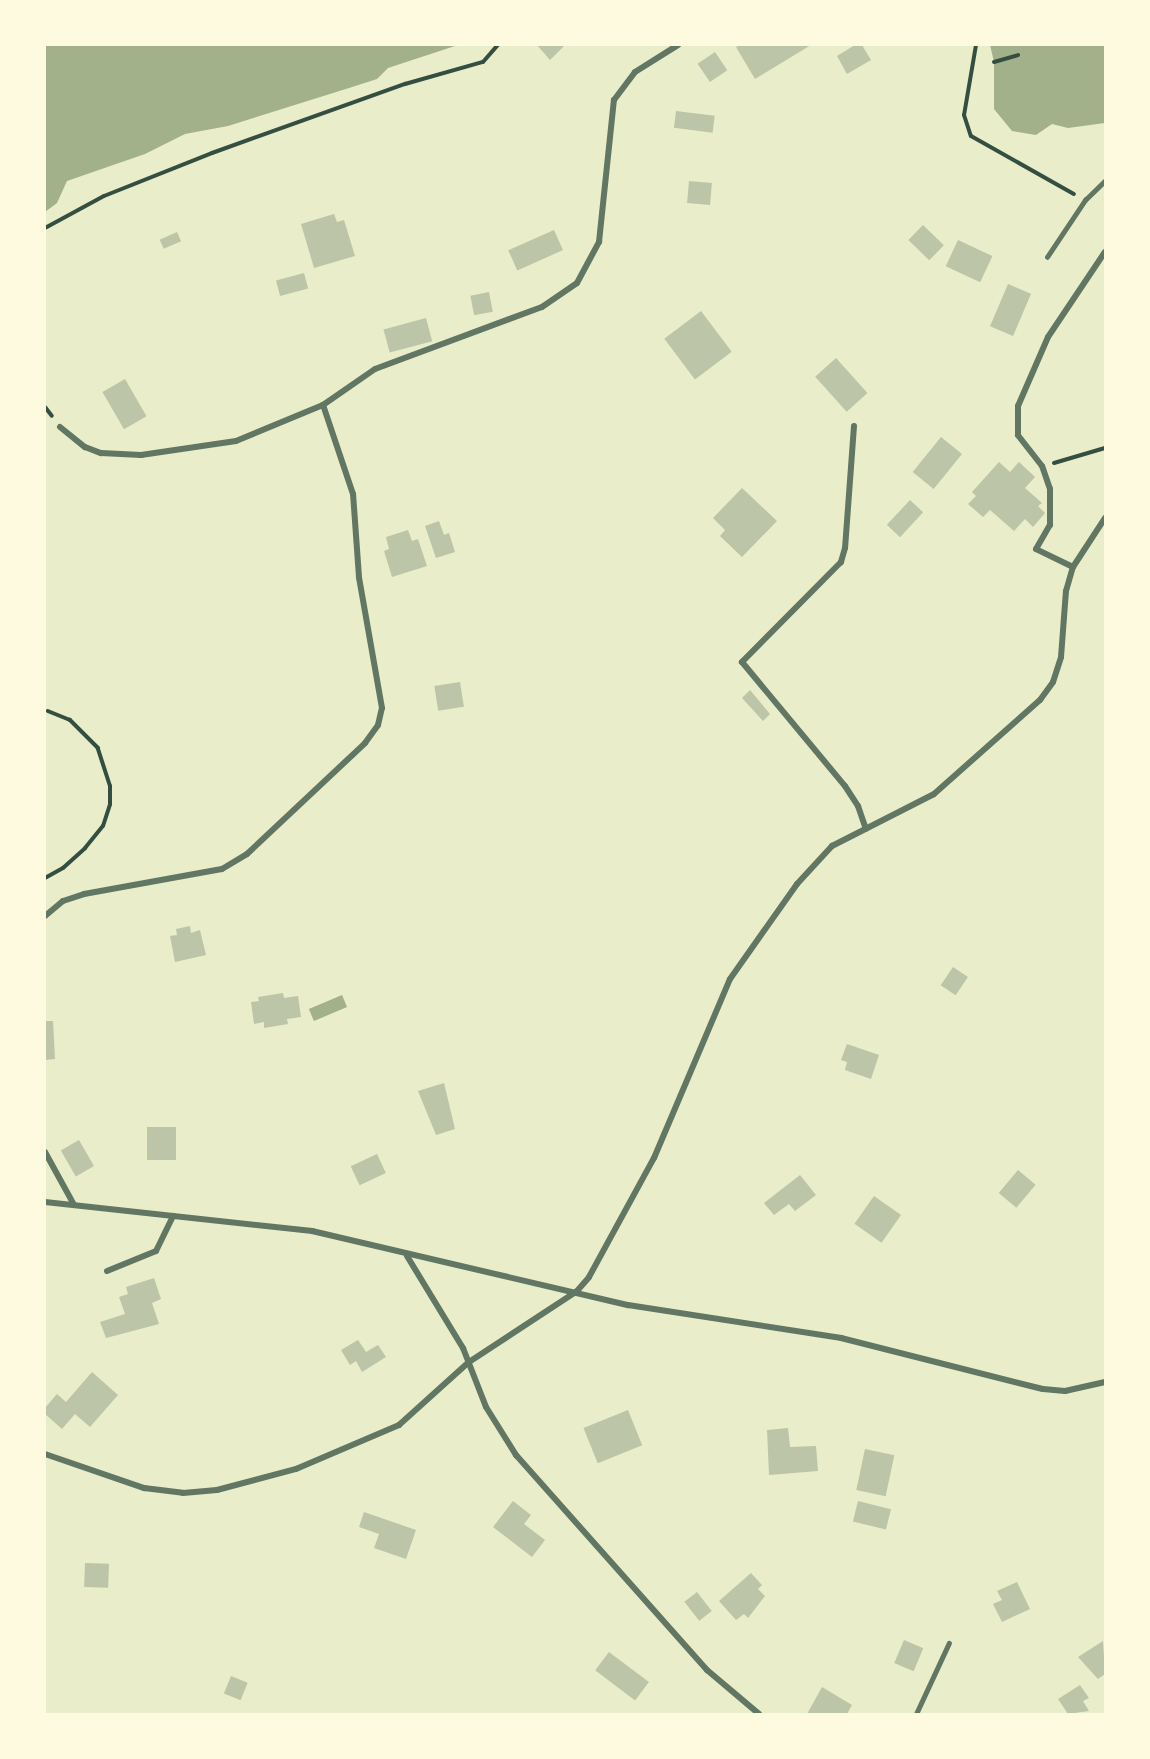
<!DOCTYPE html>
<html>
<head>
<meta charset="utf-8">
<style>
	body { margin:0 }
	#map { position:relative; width:1150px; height:1759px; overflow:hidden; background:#e9edc9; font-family:Arial,sans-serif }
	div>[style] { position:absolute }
	.water>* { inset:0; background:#a3b18a; transform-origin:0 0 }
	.building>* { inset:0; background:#bcc5a7; transform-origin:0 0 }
	.path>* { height:4px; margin:-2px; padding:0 2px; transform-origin:2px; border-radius:2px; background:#344e41 }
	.service>* { height:4.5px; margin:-2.25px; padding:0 2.25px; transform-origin:2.25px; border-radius:2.25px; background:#617663 }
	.minor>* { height:6px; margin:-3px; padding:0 3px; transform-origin:3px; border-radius:3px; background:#617663 }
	span { translate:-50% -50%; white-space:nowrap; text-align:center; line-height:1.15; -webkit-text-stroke:4.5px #fefae0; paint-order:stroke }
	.frame { position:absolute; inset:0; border:46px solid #fefae0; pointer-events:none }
</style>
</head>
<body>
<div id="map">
	<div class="water">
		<div style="clip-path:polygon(45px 45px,458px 45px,388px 68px,377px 79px,349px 88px,228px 126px,185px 134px,145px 154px,67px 181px,57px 203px,45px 212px)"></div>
		<div style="clip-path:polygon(990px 45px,1105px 45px,1105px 123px,1068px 128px,1052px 124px,1036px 135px,1012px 131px,994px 109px,994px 62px)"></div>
		<div style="left:342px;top:995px;width:13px;height:36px;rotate:67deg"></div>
	</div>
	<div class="building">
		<div style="clip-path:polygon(537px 45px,565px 45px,550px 60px)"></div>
		<div style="clip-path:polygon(740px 45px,811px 45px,755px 79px,736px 47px)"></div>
		<div style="clip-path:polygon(855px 45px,862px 45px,871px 60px,847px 74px,837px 56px)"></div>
		<div style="left:715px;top:52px;width:22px;height:21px;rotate:56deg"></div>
		<div style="left:676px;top:111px;width:39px;height:17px;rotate:7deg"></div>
		<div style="left:689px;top:181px;width:23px;height:22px;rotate:5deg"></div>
		<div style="clip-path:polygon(334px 214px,337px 222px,344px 220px,355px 256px,314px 268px,301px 224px)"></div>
		<div style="left:923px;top:225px;width:29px;height:21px;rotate:44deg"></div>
		<div style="left:554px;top:230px;width:22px;height:50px;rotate:66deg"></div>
		<div style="left:177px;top:232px;width:10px;height:19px;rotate:66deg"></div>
		<div style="left:958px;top:240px;width:38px;height:29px;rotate:25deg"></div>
		<div style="left:304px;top:273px;width:16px;height:29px;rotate:75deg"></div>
		<div style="left:1008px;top:284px;width:25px;height:46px;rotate:23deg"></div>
		<div style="left:489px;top:292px;width:20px;height:19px;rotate:79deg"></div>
		<div style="left:701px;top:311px;width:51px;height:46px;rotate:53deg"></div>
		<div style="left:426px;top:318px;width:24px;height:44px;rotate:75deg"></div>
		<div style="left:836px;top:358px;width:47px;height:28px;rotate:48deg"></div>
		<div style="left:125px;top:379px;width:43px;height:26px;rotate:60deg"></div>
		<div style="left:941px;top:437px;width:27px;height:45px;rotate:39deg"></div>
		<div style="clip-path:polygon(999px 462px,1010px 472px,1019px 462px,1035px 477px,1025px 488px,1042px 503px,1038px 506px,1045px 513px,1033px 527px,1025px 519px,1014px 531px,990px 510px,983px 517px,968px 504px,976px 496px,972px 492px)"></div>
		<div style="clip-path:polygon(742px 488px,777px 521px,742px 557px,720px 536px,725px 530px,713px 518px)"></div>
		<div style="left:910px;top:500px;width:18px;height:34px;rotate:43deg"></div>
		<div style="clip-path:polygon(439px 521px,444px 535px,449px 533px,455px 552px,436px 558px,425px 526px)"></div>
		<div style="clip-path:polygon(408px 530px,412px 541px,418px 539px,427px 566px,392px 577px,384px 551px,389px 549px,386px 537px)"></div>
		<div style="left:460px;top:682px;width:25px;height:26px;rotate:81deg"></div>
		<div style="clip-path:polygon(750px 690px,770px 714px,763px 721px,742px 698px)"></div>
		<div style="clip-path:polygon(190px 926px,191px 933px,200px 930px,206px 955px,175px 962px,170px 936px,177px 935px,176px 929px)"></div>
		<div style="left:953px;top:967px;width:18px;height:22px;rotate:34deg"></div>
		<div style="clip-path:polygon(283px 993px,284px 998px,298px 996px,301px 1017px,287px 1019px,288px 1024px,264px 1028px,264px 1022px,254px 1024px,251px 1002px,259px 1001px,258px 997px)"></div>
		<div style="clip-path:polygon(45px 1021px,53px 1021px,55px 1059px,45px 1060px)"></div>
		<div style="clip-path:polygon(847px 1044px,879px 1055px,871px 1079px,845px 1070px,847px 1062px,841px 1060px)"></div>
		<div style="clip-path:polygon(444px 1083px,455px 1129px,436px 1135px,418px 1091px)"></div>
		<div style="left:147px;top:1127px;width:29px;height:33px"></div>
		<div style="left:79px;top:1140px;width:30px;height:21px;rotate:60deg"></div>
		<div style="left:377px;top:1154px;width:21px;height:29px;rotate:65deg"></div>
		<div style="left:1018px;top:1170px;width:23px;height:30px;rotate:40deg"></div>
		<div style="clip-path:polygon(800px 1175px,816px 1195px,795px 1211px,789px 1204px,774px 1215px,764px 1203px)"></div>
		<div style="left:874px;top:1196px;width:33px;height:34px;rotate:35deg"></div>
		<div style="clip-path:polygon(154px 1278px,161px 1299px,152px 1303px,159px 1324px,106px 1338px,100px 1322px,125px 1314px,119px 1297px,128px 1294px,126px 1287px)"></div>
		<div style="clip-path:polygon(358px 1340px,366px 1352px,378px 1345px,386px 1357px,362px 1372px,356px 1361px,350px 1365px,341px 1350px)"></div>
		<div style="clip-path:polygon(92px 1372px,118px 1395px,90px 1427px,75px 1414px,62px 1429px,45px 1414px,45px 1408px,57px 1394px,66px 1402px)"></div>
		<div style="left:628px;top:1410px;width:38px;height:48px;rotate:68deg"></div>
		<div style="clip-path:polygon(788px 1428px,790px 1447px,816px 1446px,818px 1471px,769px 1475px,767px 1430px)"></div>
		<div style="left:865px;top:1449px;width:30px;height:42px;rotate:12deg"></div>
		<div style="clip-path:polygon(513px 1501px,531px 1515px,524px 1524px,545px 1540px,532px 1557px,493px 1527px)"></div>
		<div style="left:858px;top:1501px;width:34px;height:21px;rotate:14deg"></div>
		<div style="clip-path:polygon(364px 1512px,416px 1530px,406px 1559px,374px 1548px,379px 1534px,359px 1527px)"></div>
		<div style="left:85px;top:1563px;width:24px;height:24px;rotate:2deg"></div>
		<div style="clip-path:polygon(751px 1573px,762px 1585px,758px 1589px,765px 1596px,748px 1618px,744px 1614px,736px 1620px,719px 1601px)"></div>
		<div style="clip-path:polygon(1017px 1582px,1030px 1609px,1002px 1622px,993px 1604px,1002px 1600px,997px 1591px)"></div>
		<div style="left:697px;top:1592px;width:24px;height:16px;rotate:52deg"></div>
		<div style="left:904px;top:1640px;width:21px;height:25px;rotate:23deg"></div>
		<div style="clip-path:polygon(1103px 1641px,1105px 1674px,1098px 1679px,1078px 1657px)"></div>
		<div style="left:609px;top:1652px;width:50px;height:23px;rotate:37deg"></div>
		<div style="left:231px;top:1676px;width:18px;height:19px;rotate:22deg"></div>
		<div style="clip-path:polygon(1080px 1685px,1089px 1698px,1083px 1701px,1089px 1711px,1068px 1714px,1058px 1699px)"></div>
		<div style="clip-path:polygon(822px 1687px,852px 1705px,847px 1714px,807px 1714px)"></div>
	</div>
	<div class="path">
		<div style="left:976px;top:45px;width:71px;rotate:99.7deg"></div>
		<div style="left:964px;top:115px;width:22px;rotate:72deg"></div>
		<div style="left:971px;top:136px;width:118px;rotate:29.4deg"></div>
		<div style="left:994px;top:62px;width:25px;rotate:-16deg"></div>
		<div style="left:45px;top:228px;width:67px;rotate:-28.5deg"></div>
		<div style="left:104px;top:196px;width:116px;rotate:-21.7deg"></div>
		<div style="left:212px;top:153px;width:205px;rotate:-19.7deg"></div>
		<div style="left:405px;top:84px;width:81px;rotate:-15.8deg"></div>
		<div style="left:483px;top:62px;width:23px;rotate:-49deg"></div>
		<div style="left:45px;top:407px;width:11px;rotate:52deg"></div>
		<div style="left:1054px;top:463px;width:53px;rotate:-16.4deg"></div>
		<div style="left:45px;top:878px;width:21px;rotate:-29deg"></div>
		<div style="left:63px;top:868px;width:30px;rotate:-42deg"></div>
		<div style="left:85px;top:848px;width:28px;rotate:-51deg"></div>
		<div style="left:103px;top:826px;width:23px;rotate:-72deg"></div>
		<div style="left:110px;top:804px;width:18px;rotate:-90deg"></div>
		<div style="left:110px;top:786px;width:40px;rotate:-108deg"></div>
		<div style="left:98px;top:748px;width:40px;rotate:-135deg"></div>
		<div style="left:70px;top:720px;width:24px;rotate:-158deg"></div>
	</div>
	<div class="service">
		<div style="left:1047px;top:257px;width:69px;rotate:-56.3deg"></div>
		<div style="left:1085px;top:200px;width:28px;rotate:-44deg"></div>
		<div style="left:916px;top:1714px;width:78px;rotate:-65.1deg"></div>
	</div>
	<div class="minor">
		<div style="left:854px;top:426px;width:122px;rotate:94.2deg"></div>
		<div style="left:845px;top:548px;width:15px;rotate:106deg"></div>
		<div style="left:841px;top:562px;width:141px;rotate:134.7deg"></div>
		<div style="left:742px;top:662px;width:161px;rotate:50.3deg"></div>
		<div style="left:845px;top:786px;width:24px;rotate:57deg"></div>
		<div style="left:858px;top:806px;width:24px;rotate:71deg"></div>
		<div style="left:60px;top:427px;width:32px;rotate:39deg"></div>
		<div style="left:85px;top:447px;width:17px;rotate:21deg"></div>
		<div style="left:101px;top:453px;width:40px;rotate:2.9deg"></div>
		<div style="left:141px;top:455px;width:96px;rotate:-8.4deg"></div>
		<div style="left:236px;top:441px;width:94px;rotate:-22.5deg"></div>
		<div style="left:1073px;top:567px;width:41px;rotate:-154.1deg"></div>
		<div style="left:1036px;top:549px;width:28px;rotate:-60deg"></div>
		<div style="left:1050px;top:525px;width:36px;rotate:-90deg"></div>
		<div style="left:1050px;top:489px;width:24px;rotate:-109deg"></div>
		<div style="left:1042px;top:466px;width:39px;rotate:-128deg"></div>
		<div style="left:1018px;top:435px;width:29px;rotate:-90deg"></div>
		<div style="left:1018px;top:406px;width:75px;rotate:-66.5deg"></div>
		<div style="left:1048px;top:337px;width:102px;rotate:-56.2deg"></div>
		<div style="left:45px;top:916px;width:23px;rotate:-40deg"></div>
		<div style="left:63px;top:901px;width:22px;rotate:-18deg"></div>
		<div style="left:84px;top:894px;width:140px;rotate:-10.3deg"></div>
		<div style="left:222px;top:869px;width:29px;rotate:-31deg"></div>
		<div style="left:247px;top:854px;width:162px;rotate:-43.2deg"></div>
		<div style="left:365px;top:743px;width:22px;rotate:-54deg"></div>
		<div style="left:378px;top:725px;width:17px;rotate:-77deg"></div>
		<div style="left:382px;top:708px;width:133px;rotate:-100deg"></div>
		<div style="left:359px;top:577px;width:83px;rotate:-94.1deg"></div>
		<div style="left:353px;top:494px;width:94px;rotate:-108.6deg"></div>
		<div style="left:323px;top:405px;width:63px;rotate:-34.7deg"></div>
		<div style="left:375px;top:369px;width:178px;rotate:-20.4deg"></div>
		<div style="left:542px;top:307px;width:42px;rotate:-34.4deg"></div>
		<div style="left:577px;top:283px;width:47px;rotate:-61.8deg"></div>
		<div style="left:599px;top:242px;width:143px;rotate:-84deg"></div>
		<div style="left:614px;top:100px;width:35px;rotate:-53deg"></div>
		<div style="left:635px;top:72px;width:51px;rotate:-32.1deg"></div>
		<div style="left:45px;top:1152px;width:58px;rotate:61.2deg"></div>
		<div style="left:45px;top:1202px;width:269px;rotate:6.2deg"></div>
		<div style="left:312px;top:1231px;width:325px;rotate:13.2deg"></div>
		<div style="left:628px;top:1305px;width:216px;rotate:8.8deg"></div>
		<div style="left:841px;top:1338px;width:208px;rotate:14.2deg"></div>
		<div style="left:1043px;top:1389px;width:22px;rotate:5deg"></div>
		<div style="left:1065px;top:1391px;width:41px;rotate:-12.7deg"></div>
		<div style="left:407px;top:1256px;width:108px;rotate:58.7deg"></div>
		<div style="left:463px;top:1348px;width:63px;rotate:68.7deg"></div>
		<div style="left:486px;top:1407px;width:57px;rotate:58deg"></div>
		<div style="left:516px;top:1455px;width:288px;rotate:48.4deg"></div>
		<div style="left:707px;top:1670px;width:68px;rotate:40.2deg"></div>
		<div style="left:107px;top:1271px;width:53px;rotate:-22.2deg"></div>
		<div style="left:156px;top:1251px;width:39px;rotate:-64deg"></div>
		<div style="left:45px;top:1454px;width:105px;rotate:19deg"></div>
		<div style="left:144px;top:1488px;width:39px;rotate:7deg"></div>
		<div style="left:183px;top:1493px;width:34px;rotate:-5deg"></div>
		<div style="left:217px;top:1490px;width:82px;rotate:-14.9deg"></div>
		<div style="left:296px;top:1469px;width:112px;rotate:-23.1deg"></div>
		<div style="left:399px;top:1425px;width:94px;rotate:-42deg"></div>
		<div style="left:469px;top:1362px;width:129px;rotate:-33.3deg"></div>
		<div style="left:577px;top:1291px;width:18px;rotate:-49deg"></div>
		<div style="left:589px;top:1277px;width:136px;rotate:-61.4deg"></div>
		<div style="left:654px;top:1158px;width:194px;rotate:-67deg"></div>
		<div style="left:730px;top:979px;width:116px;rotate:-54.8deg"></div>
		<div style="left:797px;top:884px;width:52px;rotate:-47.4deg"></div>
		<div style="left:832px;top:846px;width:114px;rotate:-27deg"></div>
		<div style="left:934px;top:794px;width:142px;rotate:-41.6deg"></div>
		<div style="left:1040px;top:700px;width:22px;rotate:-54deg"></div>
		<div style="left:1053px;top:682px;width:26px;rotate:-72deg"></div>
		<div style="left:1061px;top:657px;width:66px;rotate:-85.7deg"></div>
		<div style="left:1066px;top:591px;width:25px;rotate:-74deg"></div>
		<div style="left:1073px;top:567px;width:59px;rotate:-56.9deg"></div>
	</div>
	<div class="frame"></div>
</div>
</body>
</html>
